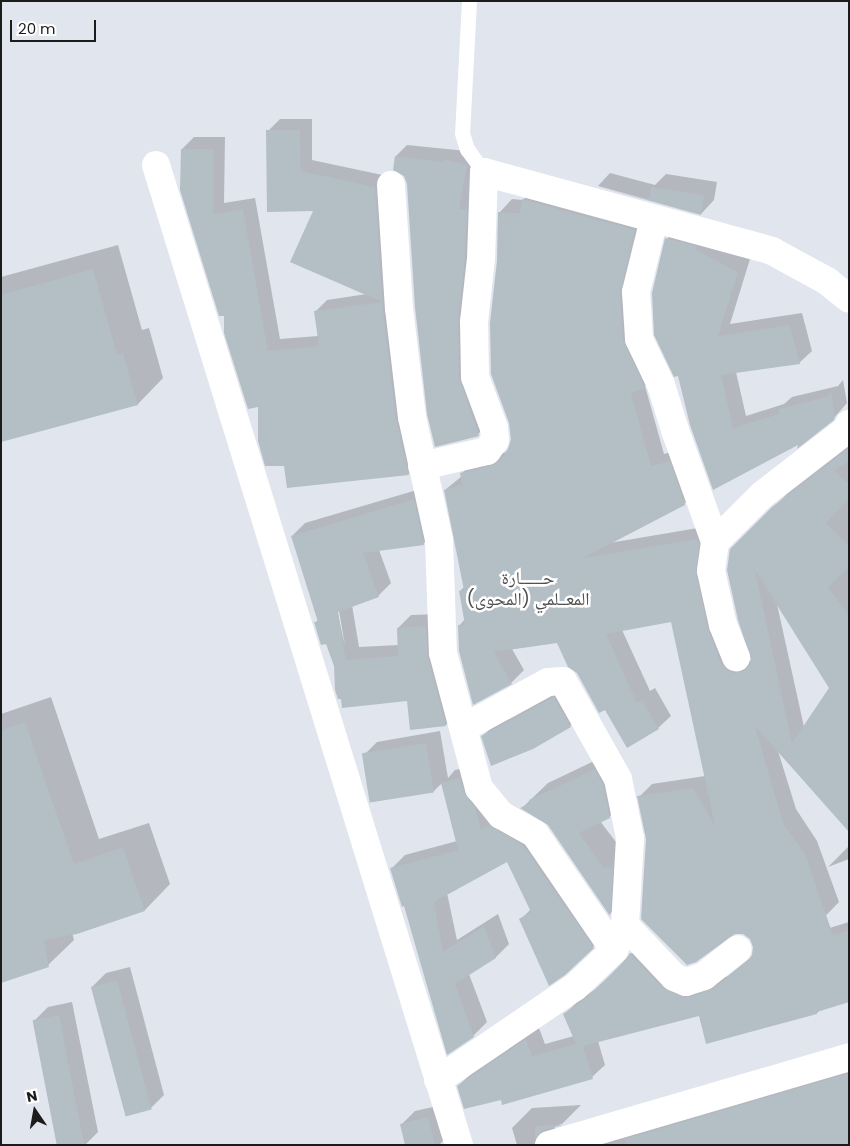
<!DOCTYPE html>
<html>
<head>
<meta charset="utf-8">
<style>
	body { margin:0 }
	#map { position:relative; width:850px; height:1146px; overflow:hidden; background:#e1e5ee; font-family:Poppins,"Noto Naskh Arabic",sans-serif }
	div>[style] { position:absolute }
	.shadow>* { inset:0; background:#0003 }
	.building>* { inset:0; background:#b4bec5; transform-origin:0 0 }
	.lane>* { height:15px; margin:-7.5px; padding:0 7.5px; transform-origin:7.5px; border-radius:7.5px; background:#fff }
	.street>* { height:28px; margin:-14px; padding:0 14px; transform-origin:14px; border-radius:14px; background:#fff }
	span { translate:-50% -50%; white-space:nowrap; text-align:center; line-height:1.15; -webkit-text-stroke:5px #fff; paint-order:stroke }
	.neighbourhood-label { font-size:18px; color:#4f4f4f }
	.frame { position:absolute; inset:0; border:2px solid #1c1c1c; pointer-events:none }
	.north { position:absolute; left:10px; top:1086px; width:50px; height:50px; -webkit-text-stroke:4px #fff; paint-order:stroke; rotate:348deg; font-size:14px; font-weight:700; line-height:20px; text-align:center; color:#1c1c1c }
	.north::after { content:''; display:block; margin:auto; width:18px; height:22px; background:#1c1c1c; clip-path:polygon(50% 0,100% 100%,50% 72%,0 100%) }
	.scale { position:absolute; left:10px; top:20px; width:86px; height:22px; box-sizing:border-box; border:2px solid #1c1c1c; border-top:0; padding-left:6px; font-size:15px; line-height:18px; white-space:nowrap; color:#1c1c1c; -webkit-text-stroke:4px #fff; paint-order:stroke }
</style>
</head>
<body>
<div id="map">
	<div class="shadow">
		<div style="clip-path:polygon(280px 119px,312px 119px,312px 160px,387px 176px,420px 462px,408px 474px,285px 465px,259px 405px,225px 314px,182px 149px,194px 137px,225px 137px,224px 203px,255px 198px,280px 339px,318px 336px,315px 312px,327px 300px,367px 294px,268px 131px)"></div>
		<div style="clip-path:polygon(407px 145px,476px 152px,469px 198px,478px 199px,489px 423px,478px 434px,436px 446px,408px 184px,396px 156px)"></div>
		<div style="clip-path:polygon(610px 173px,655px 185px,666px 174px,717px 182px,714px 200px,701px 214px,598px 186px)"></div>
		<div style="clip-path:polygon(evenodd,536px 186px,647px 217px,633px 279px,657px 374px,645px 386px,664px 454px,683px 449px,697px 491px,684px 504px,609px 543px,710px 526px,708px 560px,748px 661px,753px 660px,731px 550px,787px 494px,849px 446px,849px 830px,778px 751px,796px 809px,817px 841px,839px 902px,807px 935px,849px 922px,849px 1001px,820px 1010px,817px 1013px,700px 1015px,598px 1041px,605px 1065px,592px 1077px,502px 1099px,458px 1086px,472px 1073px,539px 1028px,545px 1044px,574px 1036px,564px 1015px,577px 1002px,600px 986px,643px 941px,704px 985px,728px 976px,754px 955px,755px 947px,751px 938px,647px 839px,639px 797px,652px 784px,705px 776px,672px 621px,622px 630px,650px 691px,655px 688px,671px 716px,658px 728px,605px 708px,578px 673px,558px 642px,512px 649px,524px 670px,511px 683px,474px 703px,459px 626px,465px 619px,460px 591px,464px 587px,445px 490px,462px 476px,461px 474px,474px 461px,507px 452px,512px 439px,498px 261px,500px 212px,512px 199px,523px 200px,536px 186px,777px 604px,831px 688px,804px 727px,777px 604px)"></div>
		<div style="clip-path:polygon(679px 226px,708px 237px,750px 259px,730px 324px,802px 313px,812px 351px,799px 363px,736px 372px,746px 416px,784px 404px,792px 397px,838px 386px,843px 380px,847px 403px,833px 419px,714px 488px,667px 239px)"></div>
		<div style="clip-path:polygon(118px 245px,142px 330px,149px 328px,163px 378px,138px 404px,1px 441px,1px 277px)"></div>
		<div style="clip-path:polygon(evenodd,427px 487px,436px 532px,423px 544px,379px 550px,391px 583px,378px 596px,352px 605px,359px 647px,399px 645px,398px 628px,411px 615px,439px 614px,458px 712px,446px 725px,411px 729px,408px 699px,335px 666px,327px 643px,315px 623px,319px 619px,292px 536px,305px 523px,427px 487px,338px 605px,345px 646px,336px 606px,338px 605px)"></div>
		<div style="clip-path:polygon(568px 685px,584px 713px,570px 726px,483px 736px,496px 723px)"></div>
		<div style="clip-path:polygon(51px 697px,99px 839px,149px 823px,170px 884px,145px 910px,72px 932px,74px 940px,48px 965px,1px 982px,1px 714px)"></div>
		<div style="clip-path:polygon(440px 731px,448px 778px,455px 770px,473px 766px,503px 813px,606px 934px,593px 947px,521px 919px,531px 909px,507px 861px,447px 893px,457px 940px,498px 914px,509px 944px,495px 958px,469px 974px,487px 1022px,473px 1036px,404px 905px,391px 869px,405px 855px,457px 841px,442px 783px,434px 791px,371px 802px,363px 756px,377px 742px)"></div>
		<div style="clip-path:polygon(613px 752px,627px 799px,609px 817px,600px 821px,622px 850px,627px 897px,610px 914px,549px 824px,522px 808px,548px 783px)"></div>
		<div style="clip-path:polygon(849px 846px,849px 859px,828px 867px)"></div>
		<div style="clip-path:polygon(130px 967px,164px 1095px,150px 1109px,92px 987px,106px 973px)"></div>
		<div style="clip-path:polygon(72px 1002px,98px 1132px,85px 1145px,59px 1145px,34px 1021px,48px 1007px)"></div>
		<div style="clip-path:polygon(849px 1059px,849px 1145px,517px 1145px,512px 1128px,532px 1108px,581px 1105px,562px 1124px,554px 1126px,558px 1135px)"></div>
		<div style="clip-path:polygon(442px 1105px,449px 1135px,439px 1145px,406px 1145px,402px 1124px,415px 1111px)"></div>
	</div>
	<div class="building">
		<div style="clip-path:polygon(266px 130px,300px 130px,301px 171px,375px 187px,383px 310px,396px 419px,409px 475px,287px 488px,284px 466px,265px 466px,258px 441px,258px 407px,248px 409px,224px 333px,224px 316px,219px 316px,180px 190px,181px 149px,214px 149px,213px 214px,243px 209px,268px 351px,319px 346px,314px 311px,382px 302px,290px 262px,313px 211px,267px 212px)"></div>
		<div style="clip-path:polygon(395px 156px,444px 162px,444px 159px,467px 165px,459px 209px,467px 209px,465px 258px,458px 322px,459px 377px,479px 436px,435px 447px,427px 414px,415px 307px,407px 184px,404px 176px,393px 170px)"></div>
		<div style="clip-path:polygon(596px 186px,649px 200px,651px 187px,704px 195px,701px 215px)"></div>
		<div style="clip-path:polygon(evenodd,522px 199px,635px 230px,620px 293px,623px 340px,645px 388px,631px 393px,651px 466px,670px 461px,685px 505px,583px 558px,697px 539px,699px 544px,696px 574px,708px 628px,721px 664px,727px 670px,734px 673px,742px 672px,748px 667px,751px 660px,738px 620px,727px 570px,730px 549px,772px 507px,849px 448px,849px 461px,834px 471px,849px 484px,849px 499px,826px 523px,849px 546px,849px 567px,828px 587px,849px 615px,849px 832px,755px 726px,783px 823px,805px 854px,833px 935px,849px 930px,849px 1002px,817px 1012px,817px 1014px,706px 1044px,699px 1016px,583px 1046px,593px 1079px,502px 1105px,501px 1100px,464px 1109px,457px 1086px,526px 1039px,532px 1056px,576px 1044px,563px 1014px,586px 998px,625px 961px,630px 953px,663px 988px,680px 996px,690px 997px,714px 988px,748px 961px,752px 955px,753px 947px,750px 939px,743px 934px,735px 934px,696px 962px,687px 965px,641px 919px,646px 839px,637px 796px,693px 788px,715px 826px,671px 622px,606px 634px,637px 703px,642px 700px,659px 729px,627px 748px,605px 710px,599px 713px,577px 673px,568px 667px,557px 643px,494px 652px,512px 684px,473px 705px,459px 651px,458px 625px,465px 625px,459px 591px,464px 590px,444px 490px,462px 484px,460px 473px,491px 466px,499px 461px,508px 449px,511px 439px,509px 423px,491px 374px,490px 323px,497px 261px,498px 212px,520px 213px,522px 199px,755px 570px,829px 688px,792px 743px,755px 570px)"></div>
		<div style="clip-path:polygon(665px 238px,696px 246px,696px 250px,738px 272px,718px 336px,790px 325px,800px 364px,721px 375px,733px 428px,779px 414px,778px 409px,827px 397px,831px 391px,835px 417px,834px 420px,797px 449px,798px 445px,713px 490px,690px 425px,678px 376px,674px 377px,654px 335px,652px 293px)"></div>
		<div style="clip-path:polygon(93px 269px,117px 354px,123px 353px,138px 405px,1px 442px,1px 295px)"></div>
		<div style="clip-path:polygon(414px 499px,424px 545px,363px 553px,379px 597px,338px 612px,346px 660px,398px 656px,397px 628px,426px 626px,428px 657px,446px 726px,410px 730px,407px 701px,342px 708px,341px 699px,338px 699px,335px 690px,334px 666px,326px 644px,321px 645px,314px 622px,318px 622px,291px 536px)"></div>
		<div style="clip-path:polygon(554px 697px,571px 727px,533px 749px,491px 766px,481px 736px)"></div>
		<div style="clip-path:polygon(25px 722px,74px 864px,123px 847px,145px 911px,77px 934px,44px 940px,49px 967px,1px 983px,1px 730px)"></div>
		<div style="left:426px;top:743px;width:50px;height:65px;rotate:81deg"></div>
		<div style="clip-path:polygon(595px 769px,603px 785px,610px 818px,579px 833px,604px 868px,613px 867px,610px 916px,548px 825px,520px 808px,530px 803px,529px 800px)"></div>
		<div style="clip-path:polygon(460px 778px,464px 792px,475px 808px,481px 830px,489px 825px,524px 846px,594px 948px,565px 975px,549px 986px,519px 919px,531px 912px,507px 862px,434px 902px,443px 952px,484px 926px,496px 958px,455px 984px,474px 1037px,447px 1055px,404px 906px,402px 907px,390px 868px,458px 850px,441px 783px)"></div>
		<div style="left:117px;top:980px;width:134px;height:27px;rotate:75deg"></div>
		<div style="left:59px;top:1015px;width:132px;height:27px;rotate:79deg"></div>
		<div style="clip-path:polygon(849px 1073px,849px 1145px,626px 1145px,625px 1139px)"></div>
		<div style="clip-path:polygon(428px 1117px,435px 1145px,405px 1145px,400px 1124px)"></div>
		<div style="clip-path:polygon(563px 1125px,544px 1130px,535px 1139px,535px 1126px)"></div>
	</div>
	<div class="lane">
		<div style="left:469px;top:1px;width:132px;rotate:93deg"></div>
		<div style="left:462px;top:133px;width:17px;rotate:73deg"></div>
		<div style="left:467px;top:149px;width:29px;rotate:54deg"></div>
	</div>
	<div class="street">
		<div style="left:156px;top:165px;width:1026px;rotate:72.82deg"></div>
		<div style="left:391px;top:185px;width:123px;rotate:86.3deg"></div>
		<div style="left:399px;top:308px;width:110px;rotate:83.2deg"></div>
		<div style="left:412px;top:417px;width:126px;rotate:77.6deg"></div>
		<div style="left:439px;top:540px;width:113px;rotate:88deg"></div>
		<div style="left:443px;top:653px;width:140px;rotate:75.1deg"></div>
		<div style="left:479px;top:788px;width:35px;rotate:51deg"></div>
		<div style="left:501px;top:815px;width:39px;rotate:29deg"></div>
		<div style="left:535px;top:834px;width:140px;rotate:55.7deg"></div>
		<div style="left:654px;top:219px;width:75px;rotate:103.9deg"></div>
		<div style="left:636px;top:292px;width:47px;rotate:86.3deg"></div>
		<div style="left:639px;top:339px;width:51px;rotate:64.4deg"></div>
		<div style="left:661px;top:385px;width:47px;rotate:72.7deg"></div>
		<div style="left:675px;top:430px;width:119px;rotate:70.3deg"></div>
		<div style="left:715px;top:542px;width:29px;rotate:98deg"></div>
		<div style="left:711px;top:571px;width:55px;rotate:77.5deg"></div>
		<div style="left:723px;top:625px;width:35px;rotate:68deg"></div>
		<div style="left:422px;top:466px;width:67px;rotate:-13deg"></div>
		<div style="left:487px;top:451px;width:14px;rotate:-54deg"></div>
		<div style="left:495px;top:440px;width:12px;rotate:-95deg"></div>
		<div style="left:494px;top:428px;width:54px;rotate:-110.4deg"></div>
		<div style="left:475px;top:377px;width:55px;rotate:-91deg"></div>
		<div style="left:474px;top:322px;width:63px;rotate:-83.7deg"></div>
		<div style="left:481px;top:259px;width:87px;rotate:-88deg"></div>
		<div style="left:484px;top:172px;width:299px;rotate:15.3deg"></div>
		<div style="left:772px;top:251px;width:63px;rotate:28.6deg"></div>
		<div style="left:827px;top:281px;width:28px;rotate:39deg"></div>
		<div style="left:715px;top:542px;width:66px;rotate:-45deg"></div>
		<div style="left:762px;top:495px;width:106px;rotate:-37.7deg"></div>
		<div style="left:846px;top:430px;width:7px;rotate:-63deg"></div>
		<div style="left:625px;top:925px;width:71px;rotate:46.7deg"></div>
		<div style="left:674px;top:977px;width:13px;rotate:23deg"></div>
		<div style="left:686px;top:982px;width:19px;rotate:-18deg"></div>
		<div style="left:704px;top:976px;width:43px;rotate:-38.5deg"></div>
		<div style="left:438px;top:1080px;width:166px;rotate:-34.2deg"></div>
		<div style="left:575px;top:987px;width:54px;rotate:-43.5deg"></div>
		<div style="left:614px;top:950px;width:27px;rotate:-66deg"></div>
		<div style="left:625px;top:925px;width:87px;rotate:-86.7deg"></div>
		<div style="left:630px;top:838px;width:60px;rotate:-101.5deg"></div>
		<div style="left:618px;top:779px;width:112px;rotate:-119.3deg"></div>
		<div style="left:563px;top:681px;width:15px;rotate:176deg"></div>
		<div style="left:548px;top:682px;width:94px;rotate:151.5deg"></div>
		<div style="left:549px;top:1145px;width:313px;rotate:-16.3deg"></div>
	</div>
	<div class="neighbourhood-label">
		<span style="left:528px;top:589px">حــــــارة<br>المعــلمي (المحوى)</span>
	</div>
	<div class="frame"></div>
	<div class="north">N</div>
	<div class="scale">20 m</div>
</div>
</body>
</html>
